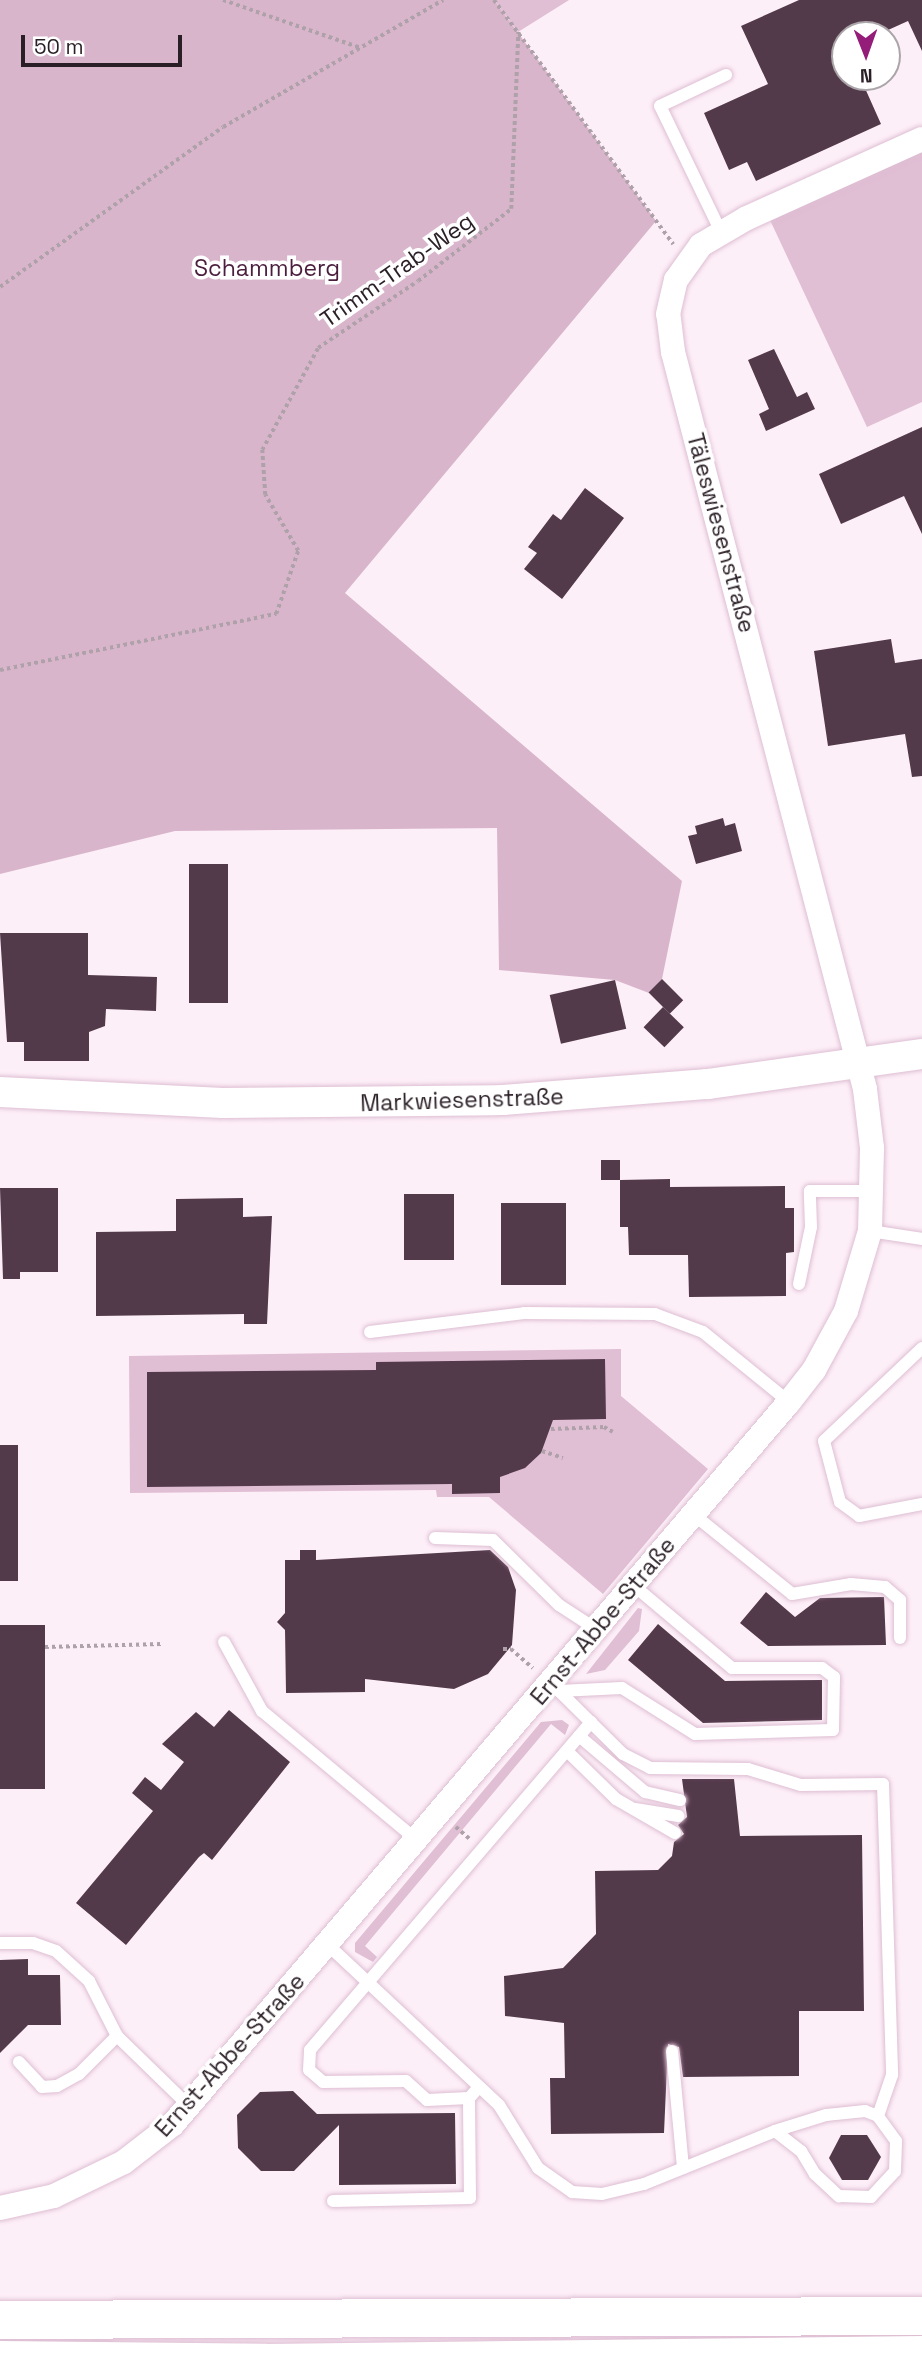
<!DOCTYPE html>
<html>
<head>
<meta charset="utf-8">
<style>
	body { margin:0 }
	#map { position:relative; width:922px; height:2372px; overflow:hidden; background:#fdeff8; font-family:"Space Grotesk",sans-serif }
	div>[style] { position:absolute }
	.green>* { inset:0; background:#e0bed4 }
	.forest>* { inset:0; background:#d9b5cc }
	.building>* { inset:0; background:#533a4b; transform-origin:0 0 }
	.path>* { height:3.5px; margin-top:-1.75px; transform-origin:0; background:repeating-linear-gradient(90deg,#aea1a9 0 3.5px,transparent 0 7px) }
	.roads { filter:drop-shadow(0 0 2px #debed3) drop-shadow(0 0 2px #debed3) }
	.service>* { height:12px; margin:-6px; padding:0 6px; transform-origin:6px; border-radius:6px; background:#fff }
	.minor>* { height:24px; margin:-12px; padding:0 12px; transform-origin:12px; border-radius:12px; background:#fff }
	.tertiary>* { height:30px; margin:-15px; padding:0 15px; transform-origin:15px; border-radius:15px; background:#fff }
	.trunk>* { height:38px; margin:-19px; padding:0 19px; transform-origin:19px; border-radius:19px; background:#fff }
	span { translate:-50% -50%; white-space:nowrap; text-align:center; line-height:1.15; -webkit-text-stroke:7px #fff; paint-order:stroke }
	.park-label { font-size:23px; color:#4b1e3e }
	.street-label { font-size:23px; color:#2a1f26 }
	.north { position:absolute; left:831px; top:21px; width:70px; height:70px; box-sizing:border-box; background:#fff; border:2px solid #aaa5a8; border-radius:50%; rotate:179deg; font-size:19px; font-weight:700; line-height:28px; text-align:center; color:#2a1f26 }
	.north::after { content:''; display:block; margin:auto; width:24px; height:32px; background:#941d79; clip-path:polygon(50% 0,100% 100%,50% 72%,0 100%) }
	.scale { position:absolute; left:21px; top:35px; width:161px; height:32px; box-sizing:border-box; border:4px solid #2a1f26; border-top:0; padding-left:9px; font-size:21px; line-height:24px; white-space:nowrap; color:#2a1f26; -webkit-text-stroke:5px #fff; paint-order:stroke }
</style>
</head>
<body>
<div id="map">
	<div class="green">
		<div style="clip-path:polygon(494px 0,569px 0,518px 32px)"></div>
		<div style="clip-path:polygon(922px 152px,922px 402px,867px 427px,770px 220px)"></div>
		<div style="clip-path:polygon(621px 1349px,621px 1396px,708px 1469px,603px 1594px,489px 1497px,437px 1497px,436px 1490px,130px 1493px,129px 1356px)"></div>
		<div style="clip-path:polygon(638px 1608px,642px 1609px,639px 1631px,605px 1670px,586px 1674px)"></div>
		<div style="clip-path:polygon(562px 1720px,569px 1725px,565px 1735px,551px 1724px,365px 1946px,377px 1957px,373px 1962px,355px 1952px,355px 1943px,541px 1722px)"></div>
	</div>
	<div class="forest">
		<div style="clip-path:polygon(0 0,494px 0,656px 221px,345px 593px,682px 881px,662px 979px,649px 993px,615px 980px,499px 970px,497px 828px,175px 831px,0 874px)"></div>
	</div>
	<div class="building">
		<div style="clip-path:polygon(799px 0,922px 0,922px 51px,908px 21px,877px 35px,845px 35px,845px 77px,860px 77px,881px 124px,756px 181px,747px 162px,729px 170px,704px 113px,768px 84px,741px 26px)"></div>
		<div style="clip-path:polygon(774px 349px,797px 397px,807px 392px,815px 409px,766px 431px,759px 414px,769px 409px,748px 360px)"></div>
		<div style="clip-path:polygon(922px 427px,922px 534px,904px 496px,841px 524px,819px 474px)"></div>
		<div style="clip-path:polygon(585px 488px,624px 518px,562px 599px,524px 569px,537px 553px,528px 547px,553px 514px,561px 520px)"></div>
		<div style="clip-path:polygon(891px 639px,895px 663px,922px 659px,922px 776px,912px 777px,905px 734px,828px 746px,814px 651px)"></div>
		<div style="clip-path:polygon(723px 818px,725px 826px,735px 823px,742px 851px,696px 864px,688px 836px,697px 834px,695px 826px)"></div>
		<div style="left:228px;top:864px;width:139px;height:39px;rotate:90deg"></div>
		<div style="clip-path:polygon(0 933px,88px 933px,88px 975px,157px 977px,156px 1011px,106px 1009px,105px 1026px,89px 1032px,89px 1061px,24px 1061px,24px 1042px,7px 1042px)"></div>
		<div style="left:662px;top:979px;width:30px;height:19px;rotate:45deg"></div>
		<div style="left:615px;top:980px;width:50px;height:67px;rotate:77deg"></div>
		<div style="left:663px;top:1007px;width:29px;height:28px;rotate:44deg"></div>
		<div style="clip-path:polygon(601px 1160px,620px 1160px,620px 1180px,670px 1179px,670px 1187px,785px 1186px,785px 1208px,794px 1208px,794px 1252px,786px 1253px,786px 1296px,689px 1297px,688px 1255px,629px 1255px,628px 1227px,620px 1227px,620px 1180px,601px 1180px)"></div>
		<div style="clip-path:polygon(0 1188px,58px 1188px,58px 1272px,20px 1272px,20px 1279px,3px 1279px)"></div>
		<div style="left:404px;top:1194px;width:50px;height:66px"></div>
		<div style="clip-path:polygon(243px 1198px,243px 1217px,272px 1216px,267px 1324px,244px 1324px,244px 1314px,96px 1316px,96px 1232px,176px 1231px,176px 1199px)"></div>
		<div style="left:501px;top:1203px;width:65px;height:82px"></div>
		<div style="clip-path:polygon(605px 1359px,606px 1419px,553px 1420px,541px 1453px,525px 1468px,500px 1477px,500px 1493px,452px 1494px,452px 1484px,147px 1487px,147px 1372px,376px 1370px,376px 1362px)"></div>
		<div style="left:0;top:1445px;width:18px;height:136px"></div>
		<div style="clip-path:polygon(300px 1550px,316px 1550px,316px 1560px,490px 1550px,508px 1567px,516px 1590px,512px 1645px,488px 1674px,454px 1689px,365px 1679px,365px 1692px,286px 1693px,285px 1630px,277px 1622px,285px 1613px,285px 1560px,300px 1560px)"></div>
		<div style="clip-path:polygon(766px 1592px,795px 1617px,820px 1598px,884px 1597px,886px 1645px,768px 1646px,740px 1623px)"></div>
		<div style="clip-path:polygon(658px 1624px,725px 1681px,822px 1680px,822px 1720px,703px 1723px,628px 1660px)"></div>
		<div style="left:45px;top:1625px;width:164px;height:45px;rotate:90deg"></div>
		<div style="clip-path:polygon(229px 1710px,290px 1762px,212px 1860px,204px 1853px,199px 1857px,126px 1945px,76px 1903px,153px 1811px,132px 1793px,145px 1777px,161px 1790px,184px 1762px,162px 1744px,196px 1712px,214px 1727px)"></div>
		<div style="clip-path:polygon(682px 1779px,734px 1779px,740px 1836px,862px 1835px,864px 2011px,799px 2011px,799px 2076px,683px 2077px,679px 2047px,668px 2044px,664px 2133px,551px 2134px,550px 2078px,565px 2078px,564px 2023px,505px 2016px,504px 1976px,563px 1968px,596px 1934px,595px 1871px,658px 1870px,672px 1856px,674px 1842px,684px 1834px,678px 1825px,687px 1817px)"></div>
		<div style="clip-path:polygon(28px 1959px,28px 1975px,60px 1975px,61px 2025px,28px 2025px,0 2053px,0 1960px)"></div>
		<div style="clip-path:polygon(293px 2091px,317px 2114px,455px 2113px,456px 2184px,339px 2185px,339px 2125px,294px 2171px,261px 2171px,238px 2148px,237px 2115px,260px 2092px)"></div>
		<div style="clip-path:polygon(841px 2135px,867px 2135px,881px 2157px,868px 2180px,842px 2180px,829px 2158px)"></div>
	</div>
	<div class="path">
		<div style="left:223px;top:0;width:146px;rotate:19.2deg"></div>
		<div style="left:494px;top:0;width:303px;rotate:53.7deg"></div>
		<div style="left:0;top:287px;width:274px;rotate:-35.7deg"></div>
		<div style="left:223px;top:127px;width:254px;rotate:-30deg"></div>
		<div style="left:0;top:670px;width:282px;rotate:-11.5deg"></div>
		<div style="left:276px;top:614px;width:67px;rotate:-70.8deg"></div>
		<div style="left:298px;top:551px;width:65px;rotate:-120.5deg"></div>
		<div style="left:265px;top:495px;width:45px;rotate:-93.8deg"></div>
		<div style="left:262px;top:450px;width:116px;rotate:-61.2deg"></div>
		<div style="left:318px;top:348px;width:120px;rotate:-33.8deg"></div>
		<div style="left:418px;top:281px;width:118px;rotate:-37.7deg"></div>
		<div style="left:511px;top:209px;width:177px;rotate:-87.7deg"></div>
		<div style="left:551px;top:1429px;width:53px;rotate:-2.2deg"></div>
		<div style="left:604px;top:1427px;width:10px;rotate:29deg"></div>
		<div style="left:542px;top:1451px;width:22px;rotate:18deg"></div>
		<div style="left:45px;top:1647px;width:116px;rotate:-1.5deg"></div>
		<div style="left:503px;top:1649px;width:8px"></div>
		<div style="left:511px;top:1649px;width:29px;rotate:41deg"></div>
		<div style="left:456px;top:1827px;width:20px;rotate:41deg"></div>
	</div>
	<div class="roads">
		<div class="service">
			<div style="left:721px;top:232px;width:140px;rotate:-115.8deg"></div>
			<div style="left:660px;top:106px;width:73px;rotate:-25.2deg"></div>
			<div style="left:870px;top:1231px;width:53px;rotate:8.7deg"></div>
			<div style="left:799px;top:1284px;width:58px;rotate:-78.1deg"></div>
			<div style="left:811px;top:1227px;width:36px;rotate:-92deg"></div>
			<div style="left:810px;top:1191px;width:62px"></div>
			<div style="left:370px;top:1332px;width:155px;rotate:-7deg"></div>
			<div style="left:524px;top:1313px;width:131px;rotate:0.4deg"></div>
			<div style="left:655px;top:1314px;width:51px;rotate:20.6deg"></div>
			<div style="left:703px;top:1332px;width:111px;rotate:39.1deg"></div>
			<div style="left:922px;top:1348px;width:135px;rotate:136.5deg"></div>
			<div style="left:824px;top:1441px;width:63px;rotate:75.3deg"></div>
			<div style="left:840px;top:1502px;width:24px;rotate:36deg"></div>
			<div style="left:859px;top:1516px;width:64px;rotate:-10.8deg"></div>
			<div style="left:693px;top:1514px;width:127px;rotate:38.9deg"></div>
			<div style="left:792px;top:1594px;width:60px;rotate:-9.6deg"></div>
			<div style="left:851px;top:1584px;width:34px;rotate:5deg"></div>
			<div style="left:885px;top:1587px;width:20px;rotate:41deg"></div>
			<div style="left:900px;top:1600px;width:38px;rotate:90deg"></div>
			<div style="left:435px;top:1538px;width:58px;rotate:2deg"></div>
			<div style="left:493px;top:1540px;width:93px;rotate:44.6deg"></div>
			<div style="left:559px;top:1605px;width:44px;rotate:33deg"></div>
			<div style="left:224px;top:1642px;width:79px;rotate:61.2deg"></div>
			<div style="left:262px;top:1711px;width:203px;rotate:39.8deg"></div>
			<div style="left:551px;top:1683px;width:101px;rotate:44.6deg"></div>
			<div style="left:623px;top:1754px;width:30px;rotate:27deg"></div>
			<div style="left:650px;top:1768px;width:98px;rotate:0.6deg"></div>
			<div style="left:748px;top:1769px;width:55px;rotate:16.8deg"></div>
			<div style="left:801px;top:1785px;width:82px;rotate:-0.7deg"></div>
			<div style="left:883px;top:1784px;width:291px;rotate:88.2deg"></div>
			<div style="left:892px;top:2075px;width:43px;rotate:108.9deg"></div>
			<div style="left:559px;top:1691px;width:63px;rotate:-2.7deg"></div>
			<div style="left:622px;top:1688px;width:86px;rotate:32.2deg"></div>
			<div style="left:695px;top:1734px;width:138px;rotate:-1.7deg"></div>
			<div style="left:833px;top:1730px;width:53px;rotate:-88.9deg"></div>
			<div style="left:834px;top:1677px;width:15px;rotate:-143deg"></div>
			<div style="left:822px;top:1668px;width:90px;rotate:180deg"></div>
			<div style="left:732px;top:1668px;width:129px;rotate:-140deg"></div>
			<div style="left:579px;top:1736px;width:87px;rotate:40.3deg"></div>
			<div style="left:645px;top:1792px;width:36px;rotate:13deg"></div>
			<div style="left:567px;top:1751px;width:69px;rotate:44.4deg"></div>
			<div style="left:616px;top:1799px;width:68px;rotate:30deg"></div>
			<div style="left:635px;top:1809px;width:44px;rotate:9.2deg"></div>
			<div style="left:0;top:1943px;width:33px"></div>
			<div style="left:33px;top:1943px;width:24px;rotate:19deg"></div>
			<div style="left:56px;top:1951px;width:45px;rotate:42.3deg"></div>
			<div style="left:89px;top:1981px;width:62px;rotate:63deg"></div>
			<div style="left:328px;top:1945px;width:234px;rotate:43.1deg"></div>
			<div style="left:499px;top:2105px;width:74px;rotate:58.2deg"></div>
			<div style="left:538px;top:2168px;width:42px;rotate:35.2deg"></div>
			<div style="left:572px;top:2192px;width:30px;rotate:4deg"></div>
			<div style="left:602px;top:2194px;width:43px;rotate:-13.4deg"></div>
			<div style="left:644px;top:2184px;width:141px;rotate:-22deg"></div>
			<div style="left:775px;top:2131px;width:33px;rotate:38deg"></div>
			<div style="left:801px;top:2151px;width:27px;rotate:59deg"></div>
			<div style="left:815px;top:2174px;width:33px;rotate:43deg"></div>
			<div style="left:839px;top:2196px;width:32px;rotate:2deg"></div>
			<div style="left:871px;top:2197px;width:35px;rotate:-47deg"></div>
			<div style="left:895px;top:2171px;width:30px;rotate:-88deg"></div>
			<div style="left:896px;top:2141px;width:31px;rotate:-126deg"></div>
			<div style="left:878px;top:2116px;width:14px;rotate:-159deg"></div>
			<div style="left:865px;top:2111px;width:39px;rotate:174deg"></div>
			<div style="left:826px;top:2115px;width:53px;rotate:162.6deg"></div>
			<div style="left:672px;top:2051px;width:117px;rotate:84.6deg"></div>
			<div style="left:19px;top:2062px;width:34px;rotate:47deg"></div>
			<div style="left:42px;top:2087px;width:15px;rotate:-4deg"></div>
			<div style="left:57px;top:2086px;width:25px;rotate:-29deg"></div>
			<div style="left:79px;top:2074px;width:54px;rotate:-45deg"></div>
			<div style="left:117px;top:2036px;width:100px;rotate:44.2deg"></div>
			<div style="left:479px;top:2087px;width:15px;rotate:132deg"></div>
			<div style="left:469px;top:2098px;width:42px;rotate:177.3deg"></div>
			<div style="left:427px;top:2100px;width:28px;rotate:-138deg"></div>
			<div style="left:406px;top:2081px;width:83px;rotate:179.3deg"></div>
			<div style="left:323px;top:2082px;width:18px;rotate:-139deg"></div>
			<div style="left:309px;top:2070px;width:20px;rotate:-87deg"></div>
			<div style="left:310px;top:2050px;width:432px;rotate:-49.4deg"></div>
			<div style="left:333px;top:2201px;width:137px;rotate:-1.3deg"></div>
			<div style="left:470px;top:2198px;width:100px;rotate:-90.6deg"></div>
		</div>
		<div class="minor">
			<div style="left:0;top:2208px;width:55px;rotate:-12.5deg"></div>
			<div style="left:54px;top:2196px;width:78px;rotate:-25.9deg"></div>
			<div style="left:124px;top:2162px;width:62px;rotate:-37.8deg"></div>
			<div style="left:173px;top:2124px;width:949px;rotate:-49.53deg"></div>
			<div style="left:789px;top:1402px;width:41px;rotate:-52deg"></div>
			<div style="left:814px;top:1370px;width:67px;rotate:-61.5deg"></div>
			<div style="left:846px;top:1311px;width:84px;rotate:-73.3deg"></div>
			<div style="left:870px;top:1231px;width:83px;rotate:-88.6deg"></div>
			<div style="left:872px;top:1148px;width:59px;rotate:-96.8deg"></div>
			<div style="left:865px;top:1089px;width:762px;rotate:-104.6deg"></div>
			<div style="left:673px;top:352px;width:38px;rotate:-97deg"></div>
			<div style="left:668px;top:314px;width:35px;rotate:-77deg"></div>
			<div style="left:676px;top:280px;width:43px;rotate:-54.5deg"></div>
			<div style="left:701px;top:245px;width:53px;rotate:-30.4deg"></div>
			<div style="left:747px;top:218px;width:192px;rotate:-24.3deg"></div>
		</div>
		<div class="tertiary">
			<div style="left:0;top:1092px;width:223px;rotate:2.8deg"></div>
			<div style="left:223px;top:1103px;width:280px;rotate:-0.6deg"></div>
			<div style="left:503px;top:1100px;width:206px;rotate:-4.5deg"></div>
			<div style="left:708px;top:1084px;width:216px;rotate:-8deg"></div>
		</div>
		<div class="trunk">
			<div style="left:0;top:2320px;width:922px;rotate:-0.25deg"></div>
			<div style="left:0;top:2360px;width:266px;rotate:0.6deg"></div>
			<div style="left:266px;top:2363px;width:656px;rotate:-0.7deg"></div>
		</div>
	</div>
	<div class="park-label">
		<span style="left:267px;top:268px">Schammberg</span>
	</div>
	<div class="street-label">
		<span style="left:397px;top:270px;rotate:-35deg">Trimm-Trab-Weg</span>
		<span style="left:721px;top:533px;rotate:75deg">Täleswiesenstraße</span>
		<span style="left:462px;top:1100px;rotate:-2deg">Markwiesenstraße</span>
		<span style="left:603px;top:1621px;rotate:-50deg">Ernst-Abbe-Straße</span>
		<span style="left:230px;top:2055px;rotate:-48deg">Ernst-Abbe-Straße</span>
	</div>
	<div class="north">N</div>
	<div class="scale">50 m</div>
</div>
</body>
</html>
